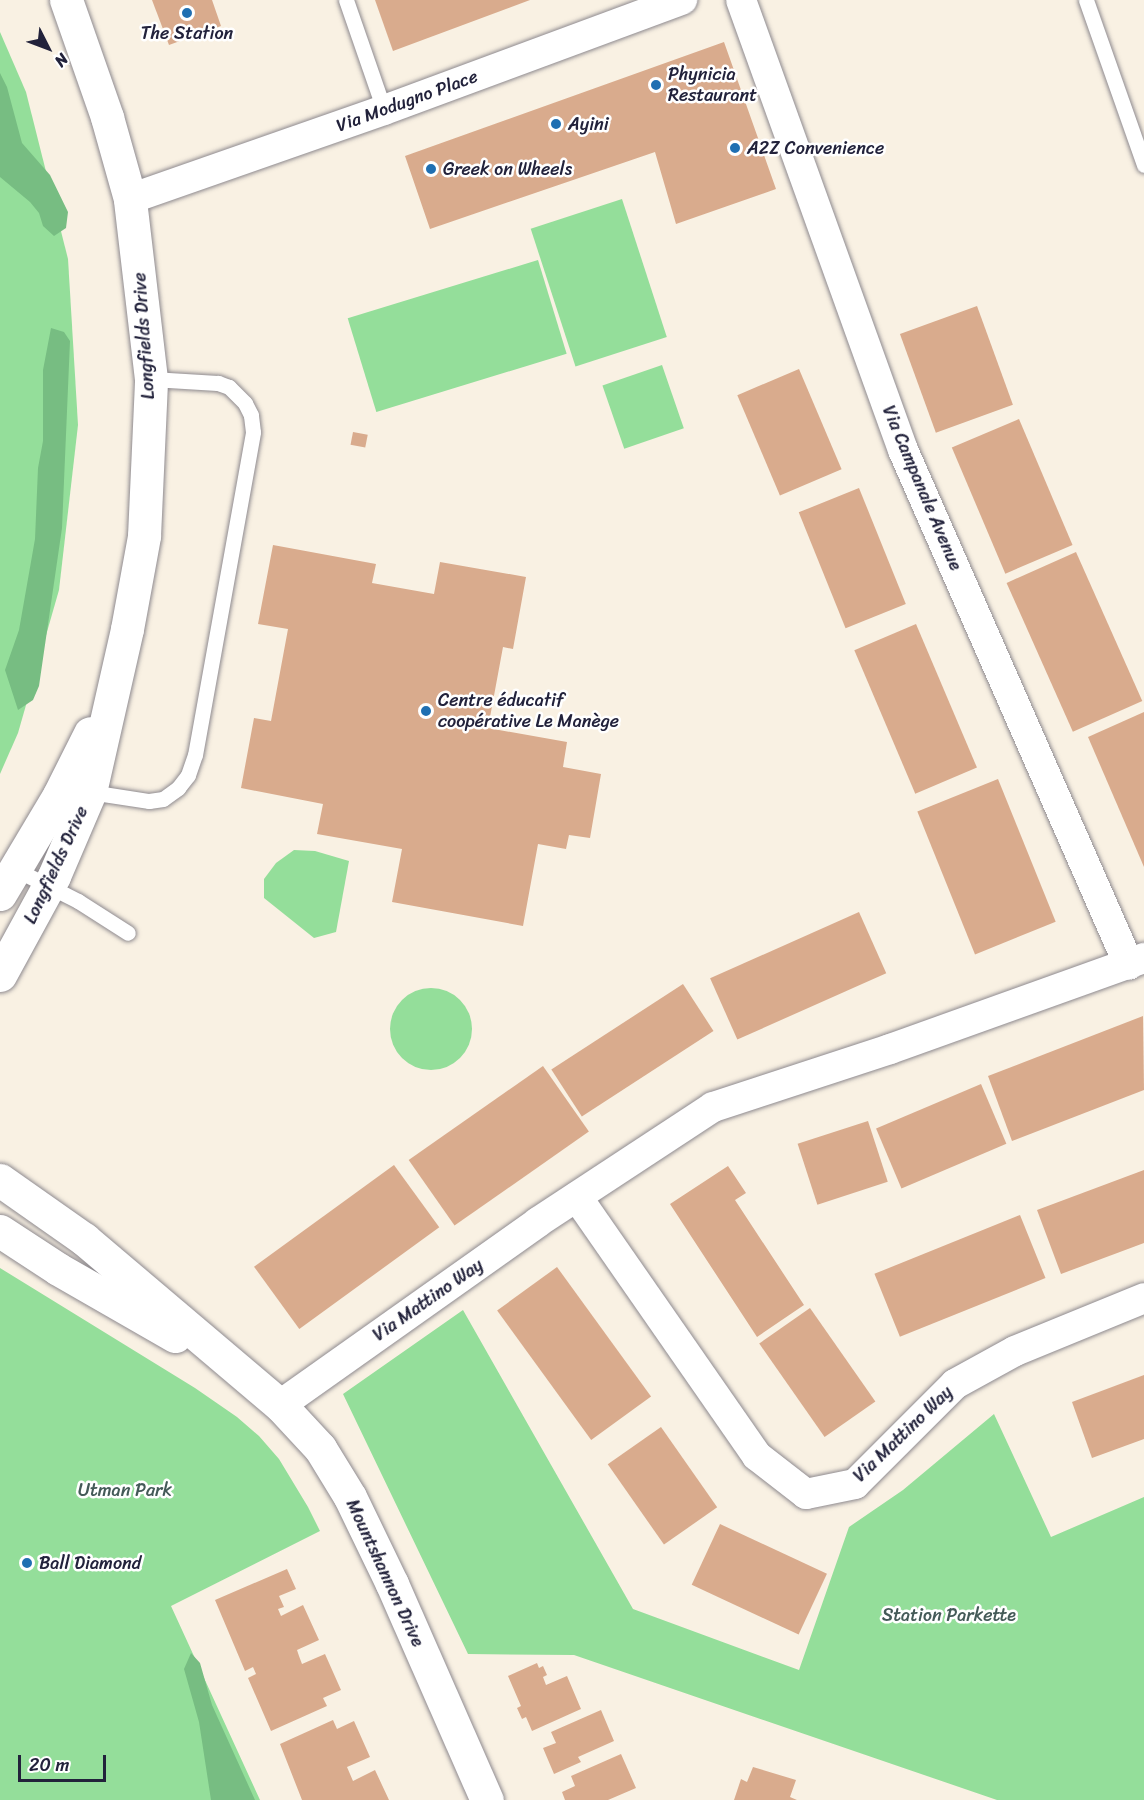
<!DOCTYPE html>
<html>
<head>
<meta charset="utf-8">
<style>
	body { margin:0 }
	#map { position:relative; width:1144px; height:1800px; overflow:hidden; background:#f9f1e3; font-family:Sriracha,sans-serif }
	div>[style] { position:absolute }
	.green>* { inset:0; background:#94de9a; transform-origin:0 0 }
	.round { border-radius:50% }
	.forest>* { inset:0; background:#77bd82 }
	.building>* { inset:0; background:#d9ab8d; transform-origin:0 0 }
	.roads { filter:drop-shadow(0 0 2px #8e8a8f) drop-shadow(0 0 2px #8e8a8f) }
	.service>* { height:15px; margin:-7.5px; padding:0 7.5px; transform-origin:7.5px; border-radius:7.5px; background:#fff }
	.minor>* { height:30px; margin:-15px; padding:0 15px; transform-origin:15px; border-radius:15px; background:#fff }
	.tertiary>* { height:33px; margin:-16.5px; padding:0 16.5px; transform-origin:16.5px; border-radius:16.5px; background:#fff }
	.dots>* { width:16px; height:16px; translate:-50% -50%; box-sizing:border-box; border:3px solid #fff; border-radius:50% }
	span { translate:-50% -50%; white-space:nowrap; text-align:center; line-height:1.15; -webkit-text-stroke:5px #fff; paint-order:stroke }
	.poi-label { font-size:18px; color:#22223b }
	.left { translate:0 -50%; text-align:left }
	.street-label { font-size:18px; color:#22223b }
	.park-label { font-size:18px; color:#445a58 }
	.north { position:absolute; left:18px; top:18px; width:60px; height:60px; -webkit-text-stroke:4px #fff; paint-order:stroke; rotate:132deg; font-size:16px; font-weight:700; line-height:24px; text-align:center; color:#22223b }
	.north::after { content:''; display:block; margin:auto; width:21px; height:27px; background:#22223b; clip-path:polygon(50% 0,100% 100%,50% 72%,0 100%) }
	.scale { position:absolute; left:18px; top:1755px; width:88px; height:27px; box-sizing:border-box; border:3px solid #22223b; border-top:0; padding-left:8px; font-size:18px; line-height:21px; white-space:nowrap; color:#22223b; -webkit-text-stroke:4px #fff; paint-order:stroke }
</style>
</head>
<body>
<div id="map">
	<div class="green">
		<div style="clip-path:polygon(0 32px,26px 92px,68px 259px,78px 425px,59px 590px,18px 733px,0 774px)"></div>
		<div style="left:622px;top:199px;width:145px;height:96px;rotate:72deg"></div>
		<div style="left:538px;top:260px;width:98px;height:199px;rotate:73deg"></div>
		<div style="left:662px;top:365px;width:67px;height:63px;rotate:71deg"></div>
		<div style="clip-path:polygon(294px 850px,315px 851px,349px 861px,336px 932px,314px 938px,264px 898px,264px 879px,276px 863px)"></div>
		<div class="round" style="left:390px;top:988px;width:82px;height:82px"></div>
		<div style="clip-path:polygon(0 1268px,195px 1388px,237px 1417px,259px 1436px,279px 1459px,308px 1507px,320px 1531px,171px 1606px,260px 1800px,0 1800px)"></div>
		<div style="clip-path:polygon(463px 1310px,633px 1609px,799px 1670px,849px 1527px,903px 1490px,994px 1414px,1051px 1537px,1144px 1497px,1144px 1800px,997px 1800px,574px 1655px,468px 1654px,343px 1394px)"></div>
	</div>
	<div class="forest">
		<div style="clip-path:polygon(0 73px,7px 87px,22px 143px,50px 175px,68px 212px,66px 228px,54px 236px,43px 226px,39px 213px,30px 202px,0 177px)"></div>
		<div style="clip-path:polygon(51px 328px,64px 332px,70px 341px,62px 528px,39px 686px,33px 700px,18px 710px,5px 670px,19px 630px,35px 539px,38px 468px,43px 441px,43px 370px)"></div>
		<div style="clip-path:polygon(191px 1653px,200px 1663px,212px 1705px,255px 1800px,211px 1800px,199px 1722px,184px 1669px)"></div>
	</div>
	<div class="building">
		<div style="clip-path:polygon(152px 0,212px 0,221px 26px,169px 45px)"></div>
		<div style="clip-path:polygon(375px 0,530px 0,393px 51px)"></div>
		<div style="clip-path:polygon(724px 42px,776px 189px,676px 224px,655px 152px,430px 229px,405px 156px)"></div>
		<div style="left:977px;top:306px;width:105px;height:82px;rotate:70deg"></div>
		<div style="left:799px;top:369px;width:109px;height:67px;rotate:67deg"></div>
		<div style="left:1019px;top:419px;width:137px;height:73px;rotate:67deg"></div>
		<div style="left:353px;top:432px;width:15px;height:13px;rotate:11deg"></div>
		<div style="left:859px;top:488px;width:125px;height:65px;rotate:68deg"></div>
		<div style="clip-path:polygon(273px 545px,376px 564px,372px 583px,434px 594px,440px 562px,526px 577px,513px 649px,503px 647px,488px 728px,567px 742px,563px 767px,601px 774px,590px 838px,569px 835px,566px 849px,538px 844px,523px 926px,392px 902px,402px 849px,317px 834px,323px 804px,241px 788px,254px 718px,271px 721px,288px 629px,258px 624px)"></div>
		<div style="left:1076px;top:552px;width:163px;height:76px;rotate:66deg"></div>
		<div style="left:916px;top:624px;width:156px;height:67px;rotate:67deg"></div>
		<div style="clip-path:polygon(1144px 712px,1144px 867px,1088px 737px)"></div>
		<div style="left:998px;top:779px;width:154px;height:87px;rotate:68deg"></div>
		<div style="left:859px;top:912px;width:67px;height:163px;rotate:66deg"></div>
		<div style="left:683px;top:984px;width:56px;height:157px;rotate:57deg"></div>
		<div style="clip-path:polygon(1143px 1016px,1144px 1090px,1012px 1141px,988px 1076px)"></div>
		<div style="left:543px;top:1066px;width:80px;height:164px;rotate:55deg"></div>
		<div style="left:981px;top:1084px;width:65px;height:114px;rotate:67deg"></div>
		<div style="left:868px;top:1121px;width:64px;height:74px;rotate:72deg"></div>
		<div style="left:394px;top:1165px;width:77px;height:173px;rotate:54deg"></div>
		<div style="clip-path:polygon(728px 1166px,746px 1193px,735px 1200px,804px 1305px,757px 1337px,670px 1204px)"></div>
		<div style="clip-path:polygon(1144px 1170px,1144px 1243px,1061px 1274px,1037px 1210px)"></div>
		<div style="left:1020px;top:1215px;width:68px;height:157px;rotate:68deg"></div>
		<div style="left:557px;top:1267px;width:160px;height:74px;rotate:54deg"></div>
		<div style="left:810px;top:1308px;width:114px;height:62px;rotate:55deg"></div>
		<div style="clip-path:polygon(1144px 1375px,1144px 1439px,1092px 1458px,1072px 1402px)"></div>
		<div style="left:661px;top:1427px;width:98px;height:65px;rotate:55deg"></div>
		<div style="left:720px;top:1524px;width:118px;height:67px;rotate:25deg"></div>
		<div style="clip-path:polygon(287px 1569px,296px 1589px,279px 1596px,284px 1607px,278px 1609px,281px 1616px,303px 1605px,319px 1640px,297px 1650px,299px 1656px,302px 1664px,325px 1654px,341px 1690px,323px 1698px,327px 1706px,271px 1731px,248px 1678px,256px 1674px,253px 1667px,245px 1671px,215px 1600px)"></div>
		<div style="clip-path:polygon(537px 1663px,539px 1668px,543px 1666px,547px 1675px,543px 1677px,546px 1685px,567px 1676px,581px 1709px,532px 1731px,526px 1717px,522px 1719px,517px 1708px,521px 1706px,508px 1676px)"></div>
		<div style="clip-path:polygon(601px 1710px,614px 1741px,578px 1757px,581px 1762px,554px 1774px,543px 1748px,556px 1743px,551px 1732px)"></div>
		<div style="clip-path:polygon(333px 1720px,337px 1729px,354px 1721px,370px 1757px,347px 1767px,353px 1781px,375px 1770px,389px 1800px,302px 1800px,280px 1744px)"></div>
		<div style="clip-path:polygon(621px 1754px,636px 1788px,608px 1800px,565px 1800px,562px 1792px,575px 1786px,571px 1776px)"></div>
		<div style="clip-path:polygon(753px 1767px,796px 1780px,790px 1797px,797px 1800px,734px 1800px,741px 1779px,747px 1782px)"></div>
	</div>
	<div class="roads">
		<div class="service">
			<div style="left:346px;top:0;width:116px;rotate:70.9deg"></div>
			<div style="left:1086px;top:0;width:175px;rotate:70.6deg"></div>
			<div style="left:90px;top:792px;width:60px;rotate:8.7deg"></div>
			<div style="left:149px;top:801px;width:14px;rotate:-8deg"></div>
			<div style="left:163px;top:799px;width:19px;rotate:-36deg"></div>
			<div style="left:178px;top:788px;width:16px;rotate:-52deg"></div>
			<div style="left:188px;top:775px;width:21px;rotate:-71deg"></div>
			<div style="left:195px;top:755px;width:328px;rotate:-79.8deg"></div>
			<div style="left:253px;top:432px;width:17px;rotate:-97deg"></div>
			<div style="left:251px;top:415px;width:13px;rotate:-117deg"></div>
			<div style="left:245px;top:403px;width:23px;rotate:-135deg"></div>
			<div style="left:229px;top:387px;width:12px;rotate:-160deg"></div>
			<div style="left:218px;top:383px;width:67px;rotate:-176.6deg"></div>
			<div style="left:15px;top:869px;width:71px;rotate:26.9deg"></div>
			<div style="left:78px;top:901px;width:59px;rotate:32.6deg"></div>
		</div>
		<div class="minor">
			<div style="left:741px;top:0;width:478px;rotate:70.2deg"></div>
			<div style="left:903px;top:450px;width:562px;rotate:66.31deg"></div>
			<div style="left:130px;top:199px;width:269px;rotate:-19.3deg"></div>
			<div style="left:384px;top:110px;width:318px;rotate:-20.3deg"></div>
			<div style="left:577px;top:1197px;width:315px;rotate:55.2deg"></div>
			<div style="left:757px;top:1456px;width:62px;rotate:37.8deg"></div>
			<div style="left:806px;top:1494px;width:50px;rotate:-11.5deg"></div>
			<div style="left:855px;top:1484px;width:141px;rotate:-45deg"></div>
			<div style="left:955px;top:1384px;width:68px;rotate:-28.8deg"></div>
			<div style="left:1015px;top:1351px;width:139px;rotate:-22.3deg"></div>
			<div style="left:280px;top:1405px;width:316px;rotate:-35.3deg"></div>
			<div style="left:538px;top:1222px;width:209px;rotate:-33.3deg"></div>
			<div style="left:713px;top:1107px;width:186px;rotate:-18.1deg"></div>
			<div style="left:890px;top:1049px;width:270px;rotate:-19.7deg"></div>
		</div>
		<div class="tertiary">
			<div style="left:0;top:894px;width:115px;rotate:-59.2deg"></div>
			<div style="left:59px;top:795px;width:69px;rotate:-63.4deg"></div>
			<div style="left:0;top:975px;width:113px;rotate:-61.4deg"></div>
			<div style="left:54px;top:876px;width:91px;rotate:-66.8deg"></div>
			<div style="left:90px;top:792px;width:167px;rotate:-77.2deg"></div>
			<div style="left:127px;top:629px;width:95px;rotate:-79.6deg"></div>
			<div style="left:144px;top:536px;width:157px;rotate:-87.4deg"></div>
			<div style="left:151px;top:379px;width:181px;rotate:-96.7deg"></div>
			<div style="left:130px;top:199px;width:85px;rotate:-105.7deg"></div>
			<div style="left:107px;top:117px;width:124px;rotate:-109.3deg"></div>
			<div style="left:0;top:1180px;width:103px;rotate:35.1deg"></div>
			<div style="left:84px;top:1239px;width:257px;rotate:40.3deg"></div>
			<div style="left:280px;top:1405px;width:59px;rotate:47.1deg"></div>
			<div style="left:320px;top:1448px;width:57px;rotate:58.5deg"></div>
			<div style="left:350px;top:1497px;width:97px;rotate:64.2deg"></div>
			<div style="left:392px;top:1584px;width:236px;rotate:66.3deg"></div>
			<div style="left:0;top:1231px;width:69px;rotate:33.2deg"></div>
			<div style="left:58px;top:1269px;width:135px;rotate:29.8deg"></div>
		</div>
	</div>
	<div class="dots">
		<div style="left:187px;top:13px;background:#1f6fb2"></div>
		<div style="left:656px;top:85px;background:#1f6fb2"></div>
		<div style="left:556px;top:124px;background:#1f6fb2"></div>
		<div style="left:735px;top:148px;background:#1f6fb2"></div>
		<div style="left:431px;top:169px;background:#1f6fb2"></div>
		<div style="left:426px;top:711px;background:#1f6fb2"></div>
		<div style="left:27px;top:1563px;background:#1f6fb2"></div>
	</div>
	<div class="poi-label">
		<span style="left:187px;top:33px">The Station</span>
		<span class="left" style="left:668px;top:85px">Phynicia<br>Restaurant</span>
		<span class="left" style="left:568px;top:124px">Ayini</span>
		<span class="left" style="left:747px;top:148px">A2Z Convenience</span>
		<span class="left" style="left:443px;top:169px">Greek on Wheels</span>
		<span class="left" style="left:438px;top:711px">Centre éducatif<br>coopérative Le Manège</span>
		<span class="left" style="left:39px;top:1563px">Ball Diamond</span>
	</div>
	<div class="street-label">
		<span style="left:407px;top:101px;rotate:-20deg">Via Modugno Place</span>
		<span style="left:144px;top:336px;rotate:-94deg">Longfields Drive</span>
		<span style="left:922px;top:488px;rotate:67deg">Via Campanale Avenue</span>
		<span style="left:56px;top:865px;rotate:-65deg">Longfields Drive</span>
		<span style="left:428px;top:1300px;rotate:-35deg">Via Mattino Way</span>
		<span style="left:903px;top:1434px;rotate:-44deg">Via Mattino Way</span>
		<span style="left:385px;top:1573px;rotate:65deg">Mountshannon Drive</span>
	</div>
	<div class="park-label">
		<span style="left:125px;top:1490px">Utman Park</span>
		<span style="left:949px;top:1615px">Station Parkette</span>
	</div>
	<div class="north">N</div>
	<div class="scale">20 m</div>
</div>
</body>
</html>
